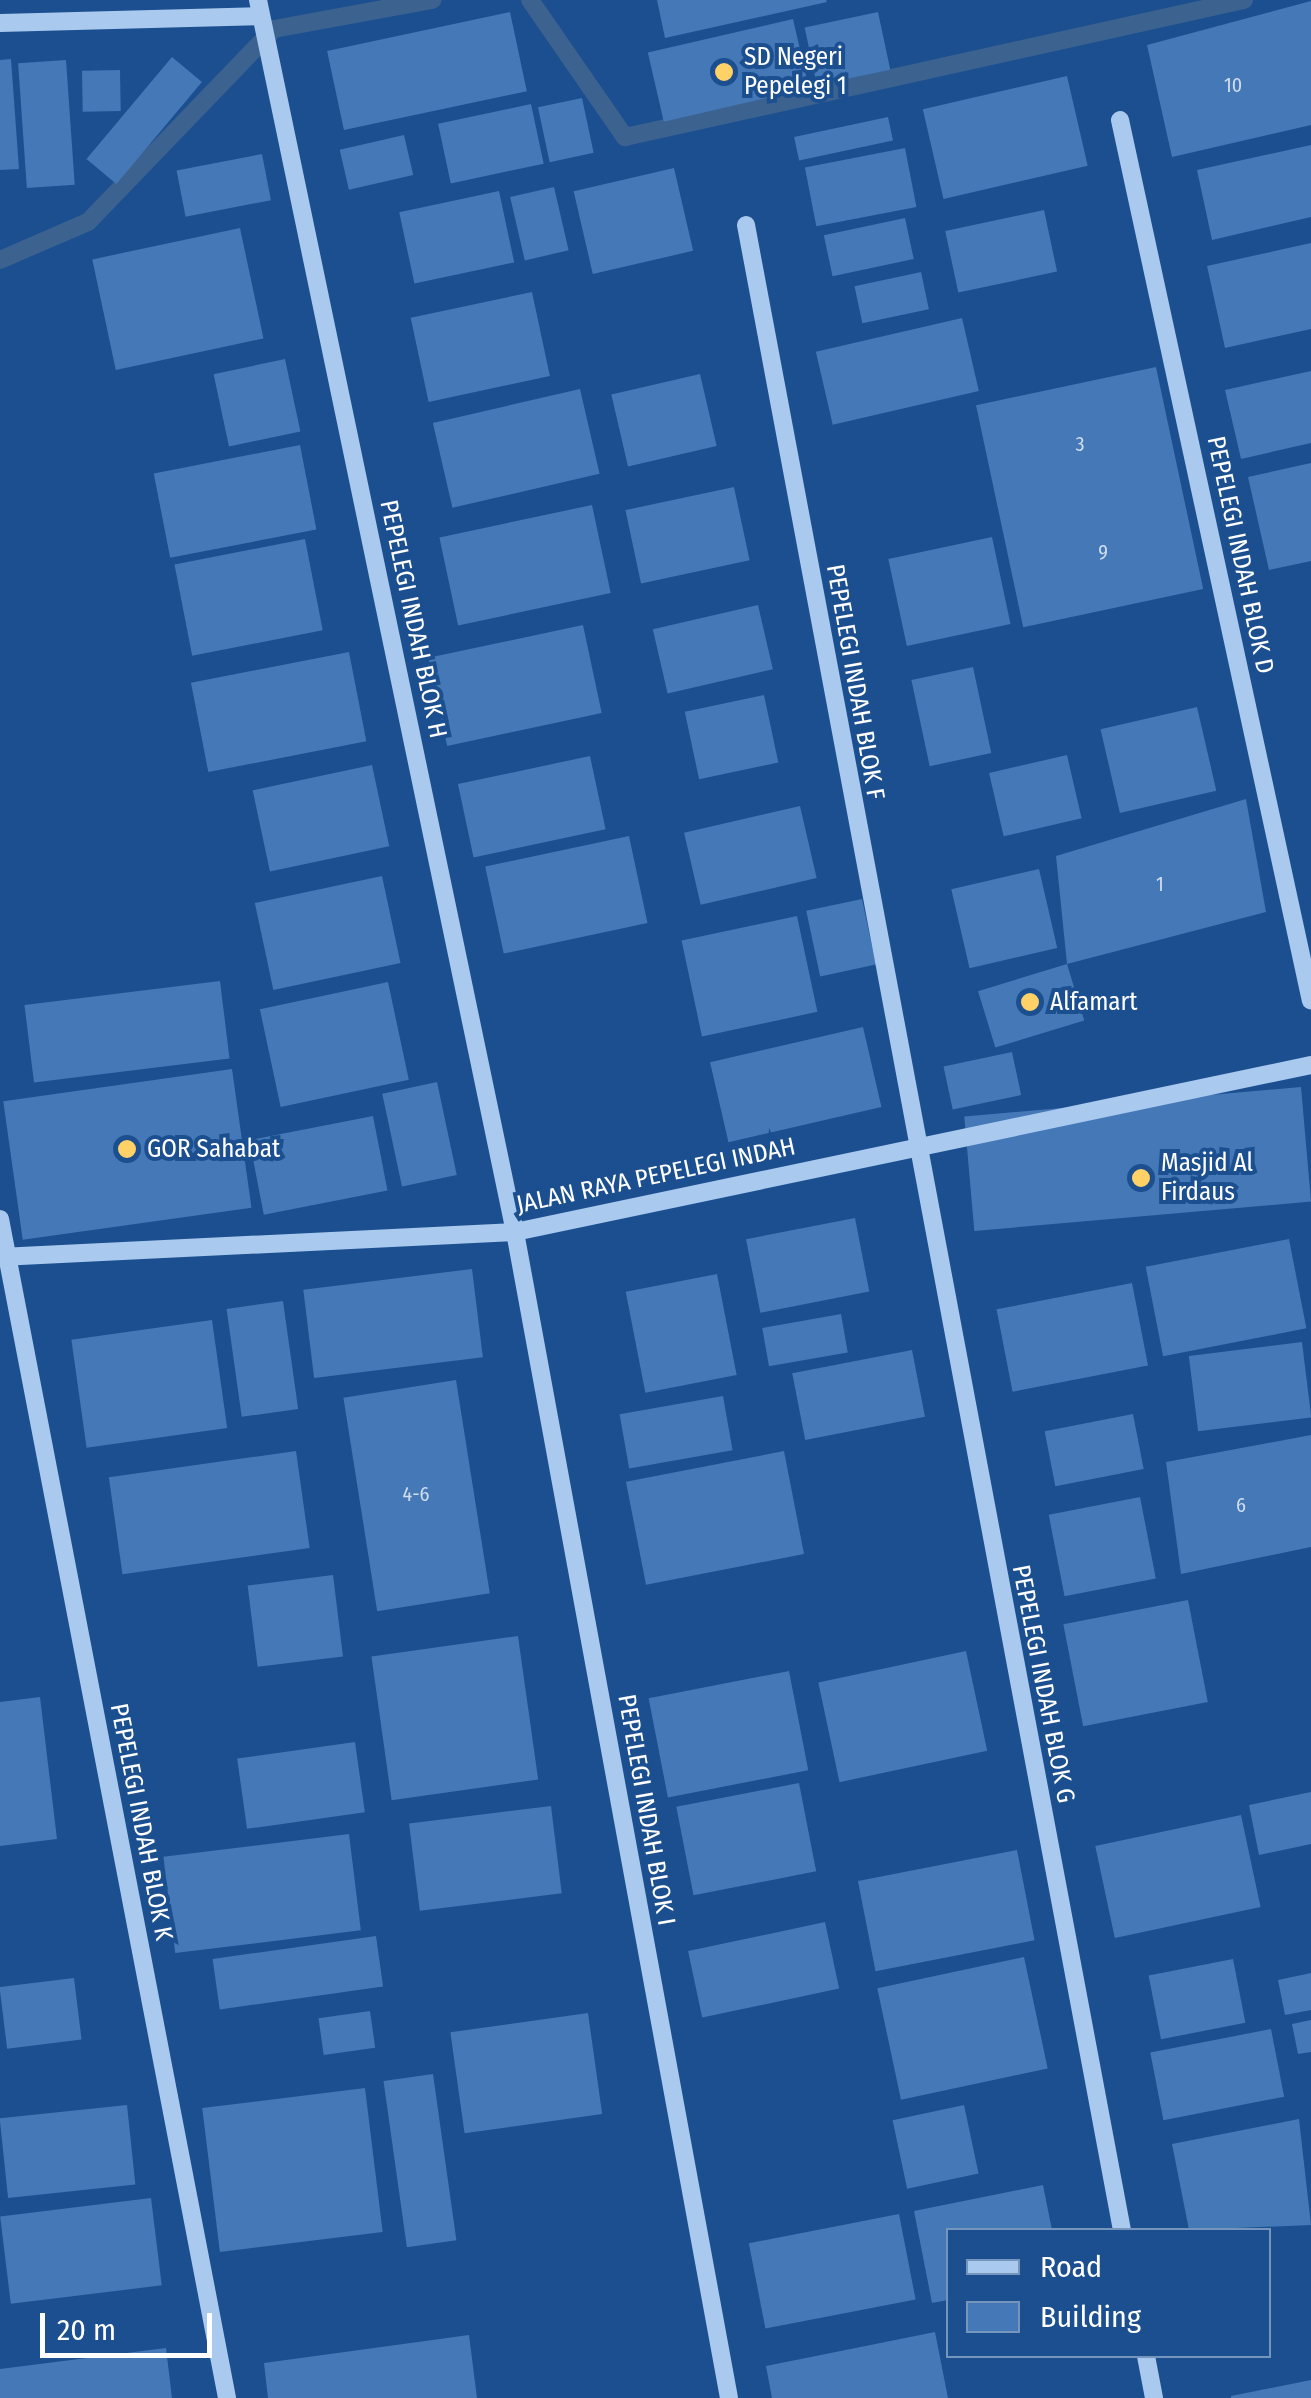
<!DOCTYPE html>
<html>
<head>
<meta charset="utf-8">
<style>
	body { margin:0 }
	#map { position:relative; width:1311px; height:2398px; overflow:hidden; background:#1b4f8f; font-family:"Fira Sans Condensed",sans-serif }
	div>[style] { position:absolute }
	.stream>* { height:18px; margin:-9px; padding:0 9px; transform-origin:9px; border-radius:9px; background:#3c6290 }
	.building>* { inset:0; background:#4478b7; transform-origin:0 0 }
	.minor>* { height:18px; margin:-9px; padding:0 9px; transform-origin:9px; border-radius:9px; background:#a9c9ee }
	.dots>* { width:28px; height:28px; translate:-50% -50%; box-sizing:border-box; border:5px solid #1b4f8f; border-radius:50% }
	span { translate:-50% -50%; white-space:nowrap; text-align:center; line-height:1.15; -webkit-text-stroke:8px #1b4f8f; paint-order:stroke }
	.number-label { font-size:20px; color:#d0dded }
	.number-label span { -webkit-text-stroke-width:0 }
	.poi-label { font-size:25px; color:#fff }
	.left { translate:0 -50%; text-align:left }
	.street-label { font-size:25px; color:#fff }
	.legend { position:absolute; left:946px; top:2228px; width:325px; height:130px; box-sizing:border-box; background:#1b4f8f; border:2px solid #7695bc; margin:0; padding:12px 18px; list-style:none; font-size:30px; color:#fff }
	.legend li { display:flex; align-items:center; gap:20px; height:50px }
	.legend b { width:50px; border:2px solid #7695bc }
	.scale { position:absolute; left:40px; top:2313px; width:172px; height:45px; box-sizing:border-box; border:5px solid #fff; border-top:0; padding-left:12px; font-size:30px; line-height:35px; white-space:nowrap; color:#fff; -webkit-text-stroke:8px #1b4f8f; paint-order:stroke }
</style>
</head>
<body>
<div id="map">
	<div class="stream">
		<div style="left:530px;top:0;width:167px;rotate:55.3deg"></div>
		<div style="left:625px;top:137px;width:634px;rotate:-12.48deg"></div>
		<div style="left:0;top:260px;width:96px;rotate:-23.4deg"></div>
		<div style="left:88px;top:222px;width:268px;rotate:-46.1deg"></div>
		<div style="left:274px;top:29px;width:161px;rotate:-10.4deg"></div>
	</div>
	<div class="building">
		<div style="clip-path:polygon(657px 0,826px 0,827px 2px,665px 38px)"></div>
		<div style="clip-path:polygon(1311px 1px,1311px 125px,1172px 157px,1147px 45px)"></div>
		<div style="left:510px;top:12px;width:81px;height:187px;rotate:78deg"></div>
		<div style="left:878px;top:12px;width:59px;height:75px;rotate:78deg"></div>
		<div style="left:793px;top:19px;width:71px;height:149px;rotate:77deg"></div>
		<div style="left:172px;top:57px;width:39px;height:133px;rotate:40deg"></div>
		<div style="clip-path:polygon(11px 59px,19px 169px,0 170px,0 60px)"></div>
		<div style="left:66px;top:60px;width:125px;height:48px;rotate:86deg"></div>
		<div style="left:120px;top:70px;width:41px;height:38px;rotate:89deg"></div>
		<div style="left:1067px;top:76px;width:92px;height:148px;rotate:77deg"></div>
		<div style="left:582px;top:98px;width:56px;height:45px;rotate:78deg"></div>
		<div style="left:531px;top:104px;width:61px;height:95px;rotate:78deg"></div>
		<div style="left:888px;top:117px;width:24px;height:96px;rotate:78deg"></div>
		<div style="left:404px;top:135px;width:41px;height:66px;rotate:77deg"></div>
		<div style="clip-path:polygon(1311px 145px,1311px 217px,1212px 240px,1197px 170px)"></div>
		<div style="left:905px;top:148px;width:60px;height:102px;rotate:79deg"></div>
		<div style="left:262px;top:154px;width:47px;height:87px;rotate:79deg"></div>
		<div style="left:674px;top:168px;width:85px;height:103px;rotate:77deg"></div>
		<div style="left:554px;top:187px;width:65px;height:45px;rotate:77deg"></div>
		<div style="left:499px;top:191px;width:73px;height:102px;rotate:78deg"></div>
		<div style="left:1044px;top:210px;width:63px;height:101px;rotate:78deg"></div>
		<div style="left:905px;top:218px;width:42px;height:83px;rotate:78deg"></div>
		<div style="left:240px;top:228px;width:113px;height:151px;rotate:78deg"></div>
		<div style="clip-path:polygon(1311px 243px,1311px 329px,1225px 348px,1207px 266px)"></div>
		<div style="left:921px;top:272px;width:38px;height:68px;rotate:78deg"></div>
		<div style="left:532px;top:292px;width:86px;height:124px;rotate:78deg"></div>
		<div style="left:962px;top:318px;width:75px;height:150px;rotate:77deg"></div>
		<div style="left:285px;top:359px;width:74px;height:73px;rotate:78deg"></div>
		<div style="left:1156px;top:367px;width:227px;height:184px;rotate:78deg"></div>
		<div style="clip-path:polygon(1311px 371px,1311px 443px,1241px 459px,1225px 390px)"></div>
		<div style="left:700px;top:374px;width:74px;height:91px;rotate:77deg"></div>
		<div style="left:580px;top:389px;width:87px;height:151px;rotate:77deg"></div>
		<div style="left:300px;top:445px;width:86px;height:149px;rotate:79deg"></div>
		<div style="clip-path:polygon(1311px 463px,1311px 561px,1269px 570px,1248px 477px)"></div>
		<div style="left:734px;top:487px;width:75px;height:111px;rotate:78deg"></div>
		<div style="left:592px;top:505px;width:90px;height:156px;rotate:78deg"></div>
		<div style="left:992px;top:537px;width:89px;height:106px;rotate:78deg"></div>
		<div style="left:305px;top:539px;width:93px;height:133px;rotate:79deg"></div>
		<div style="left:758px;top:605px;width:66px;height:108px;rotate:77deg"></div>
		<div style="left:583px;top:625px;width:90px;height:158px;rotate:78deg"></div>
		<div style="left:349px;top:652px;width:91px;height:161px;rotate:79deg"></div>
		<div style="left:973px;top:667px;width:88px;height:63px;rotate:78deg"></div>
		<div style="left:764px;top:695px;width:69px;height:81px;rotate:78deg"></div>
		<div style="left:1197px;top:707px;width:86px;height:99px;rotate:77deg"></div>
		<div style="left:1067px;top:755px;width:65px;height:80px;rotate:77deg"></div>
		<div style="left:590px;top:756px;width:75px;height:135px;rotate:78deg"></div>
		<div style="left:372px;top:765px;width:83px;height:122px;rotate:78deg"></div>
		<div style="clip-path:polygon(1246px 799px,1266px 912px,1067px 964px,1056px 856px)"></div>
		<div style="left:800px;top:806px;width:74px;height:119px;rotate:77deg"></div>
		<div style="left:629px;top:836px;width:89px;height:147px;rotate:78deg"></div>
		<div style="left:1039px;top:869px;width:81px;height:90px;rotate:77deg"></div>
		<div style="left:382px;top:876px;width:89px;height:130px;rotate:78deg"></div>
		<div style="left:862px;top:899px;width:67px;height:57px;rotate:78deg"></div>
		<div style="left:797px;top:916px;width:98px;height:118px;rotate:78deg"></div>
		<div style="left:1067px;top:964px;width:59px;height:93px;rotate:73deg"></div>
		<div style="left:220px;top:981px;width:78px;height:197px;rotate:83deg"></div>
		<div style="left:388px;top:982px;width:100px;height:131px;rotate:78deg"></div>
		<div style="left:863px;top:1027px;width:82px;height:157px;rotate:77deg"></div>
		<div style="left:1012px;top:1052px;width:44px;height:70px;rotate:78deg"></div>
		<div style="left:232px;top:1069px;width:140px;height:231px;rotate:82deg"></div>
		<div style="left:437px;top:1082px;width:95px;height:56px;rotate:78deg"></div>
		<div style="left:1301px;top:1087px;width:115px;height:338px;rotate:85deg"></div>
		<div style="left:373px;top:1116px;width:76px;height:126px;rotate:79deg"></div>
		<div style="left:855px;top:1218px;width:75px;height:111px;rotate:79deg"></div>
		<div style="left:1289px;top:1239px;width:91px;height:146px;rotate:79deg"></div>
		<div style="left:472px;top:1269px;width:89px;height:170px;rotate:83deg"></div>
		<div style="left:717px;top:1274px;width:103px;height:93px;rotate:79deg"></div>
		<div style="left:1132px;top:1283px;width:84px;height:138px;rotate:79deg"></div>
		<div style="left:283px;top:1301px;width:109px;height:57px;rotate:82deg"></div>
		<div style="left:841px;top:1314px;width:39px;height:80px;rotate:80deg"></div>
		<div style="left:212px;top:1320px;width:109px;height:142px;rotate:82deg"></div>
		<div style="left:1302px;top:1342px;width:76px;height:114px;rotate:83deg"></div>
		<div style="left:912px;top:1350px;width:68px;height:122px;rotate:79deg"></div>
		<div style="left:456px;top:1380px;width:216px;height:114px;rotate:81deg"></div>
		<div style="left:723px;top:1396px;width:55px;height:105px;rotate:80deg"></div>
		<div style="left:1133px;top:1414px;width:56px;height:90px;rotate:79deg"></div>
		<div style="clip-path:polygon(1311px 1435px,1311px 1547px,1181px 1574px,1166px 1462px)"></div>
		<div style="left:296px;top:1451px;width:98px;height:189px;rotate:82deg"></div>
		<div style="left:784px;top:1451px;width:105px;height:161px;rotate:79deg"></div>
		<div style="left:1140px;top:1497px;width:83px;height:93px;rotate:79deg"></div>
		<div style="left:333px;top:1575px;width:82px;height:86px;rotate:83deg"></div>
		<div style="left:1188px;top:1600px;width:104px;height:127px;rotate:79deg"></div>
		<div style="left:518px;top:1636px;width:145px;height:148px;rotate:82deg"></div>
		<div style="left:966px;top:1651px;width:102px;height:151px;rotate:78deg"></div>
		<div style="left:789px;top:1671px;width:101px;height:143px;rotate:79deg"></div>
		<div style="clip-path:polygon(40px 1697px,57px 1839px,0 1846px,0 1702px)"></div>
		<div style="left:355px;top:1742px;width:71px;height:119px;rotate:82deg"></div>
		<div style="left:799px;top:1783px;width:90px;height:125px;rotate:79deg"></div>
		<div style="clip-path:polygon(1311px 1792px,1311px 1844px,1259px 1855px,1249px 1805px)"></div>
		<div style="left:551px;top:1806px;width:88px;height:143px;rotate:83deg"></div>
		<div style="left:1241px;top:1815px;width:94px;height:149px;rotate:78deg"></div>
		<div style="left:349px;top:1834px;width:97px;height:187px;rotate:83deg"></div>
		<div style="left:1017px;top:1850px;width:92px;height:162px;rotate:79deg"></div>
		<div style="left:825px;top:1922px;width:68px;height:140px;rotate:78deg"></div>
		<div style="left:376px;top:1936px;width:51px;height:165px;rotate:82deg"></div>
		<div style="left:1024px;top:1957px;width:114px;height:150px;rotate:78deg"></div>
		<div style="left:1233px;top:1959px;width:65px;height:86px;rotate:79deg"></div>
		<div style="clip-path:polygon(1311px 1973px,1311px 2010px,1285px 2015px,1278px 1980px)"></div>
		<div style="left:74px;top:1978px;width:62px;height:75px;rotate:83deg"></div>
		<div style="left:370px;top:2011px;width:37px;height:52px;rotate:82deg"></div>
		<div style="left:588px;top:2013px;width:102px;height:139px;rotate:82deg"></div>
		<div style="clip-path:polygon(1311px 2020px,1311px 2052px,1298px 2054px,1292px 2024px)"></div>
		<div style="left:1271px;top:2029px;width:69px;height:123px;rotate:79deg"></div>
		<div style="left:433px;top:2074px;width:168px;height:50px;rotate:82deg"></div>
		<div style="left:365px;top:2088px;width:145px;height:164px;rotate:83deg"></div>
		<div style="left:127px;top:2105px;width:80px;height:128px;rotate:84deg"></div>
		<div style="left:964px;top:2105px;width:70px;height:73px;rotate:78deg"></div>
		<div style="clip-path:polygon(1299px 2119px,1311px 2225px,1189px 2230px,1172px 2144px)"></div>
		<div style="clip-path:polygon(1043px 2185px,1052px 2230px,948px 2230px,948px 2300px,932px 2303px,914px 2211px)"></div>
		<div style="left:151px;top:2198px;width:88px;height:152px;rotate:83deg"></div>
		<div style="left:899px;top:2214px;width:87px;height:153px;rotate:79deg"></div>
		<div style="clip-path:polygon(935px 2332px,948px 2398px,772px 2398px,766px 2366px)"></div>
		<div style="clip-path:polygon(469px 2335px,477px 2398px,268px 2398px,264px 2363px)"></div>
		<div style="clip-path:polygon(166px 2348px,172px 2398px,0 2398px,0 2369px)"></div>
		<div style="clip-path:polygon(1311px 2380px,1311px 2398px,1231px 2398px,1231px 2396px)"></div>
	</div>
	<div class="minor">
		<div style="left:258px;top:0;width:1259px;rotate:78.22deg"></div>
		<div style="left:515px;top:1232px;width:1185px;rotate:79.6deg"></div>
		<div style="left:0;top:23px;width:260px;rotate:-1.5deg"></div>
		<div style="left:1120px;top:120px;width:901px;rotate:77.77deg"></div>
		<div style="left:746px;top:225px;width:2040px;rotate:79.38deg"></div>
		<div style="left:0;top:1219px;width:1201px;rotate:79.1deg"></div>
		<div style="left:0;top:1257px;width:516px;rotate:-2.78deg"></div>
		<div style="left:515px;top:1232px;width:813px;rotate:-11.85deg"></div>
		<div style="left:1146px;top:2356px;width:43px;rotate:79.2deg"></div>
	</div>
	<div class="dots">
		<div style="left:724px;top:72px;background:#ffd166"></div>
		<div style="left:1030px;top:1002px;background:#ffd166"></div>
		<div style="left:127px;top:1149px;background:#ffd166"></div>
		<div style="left:1141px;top:1178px;background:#ffd166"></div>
	</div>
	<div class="number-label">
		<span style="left:1233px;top:85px">10</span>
		<span style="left:1080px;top:444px">3</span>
		<span style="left:1103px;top:552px">9</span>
		<span style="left:1160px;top:884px">1</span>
		<span style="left:416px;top:1494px">4-6</span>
		<span style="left:1241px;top:1505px">6</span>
	</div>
	<div class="poi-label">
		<span class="left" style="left:744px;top:72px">SD Negeri<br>Pepelegi 1</span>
		<span class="left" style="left:1050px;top:1002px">Alfamart</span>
		<span class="left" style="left:147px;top:1149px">GOR Sahabat</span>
		<span class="left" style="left:1161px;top:1178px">Masjid Al<br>Firdaus</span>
	</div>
	<div class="street-label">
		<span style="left:1240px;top:555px;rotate:78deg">PEPELEGI INDAH BLOK D</span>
		<span style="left:413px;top:619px;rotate:78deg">PEPELEGI INDAH BLOK H</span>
		<span style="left:855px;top:682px;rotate:80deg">PEPELEGI INDAH BLOK F</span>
		<span style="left:656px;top:1176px;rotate:-12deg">JALAN RAYA PEPELEGI INDAH</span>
		<span style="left:1043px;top:1684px;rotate:79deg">PEPELEGI INDAH BLOK G</span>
		<span style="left:646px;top:1810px;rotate:80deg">PEPELEGI INDAH BLOK I</span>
		<span style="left:141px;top:1822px;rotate:79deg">PEPELEGI INDAH BLOK K</span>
	</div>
	<ul class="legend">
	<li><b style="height:12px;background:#a9c9ee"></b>Road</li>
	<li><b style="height:28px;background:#4478b7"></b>Building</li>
	</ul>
	<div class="scale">20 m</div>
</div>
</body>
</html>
